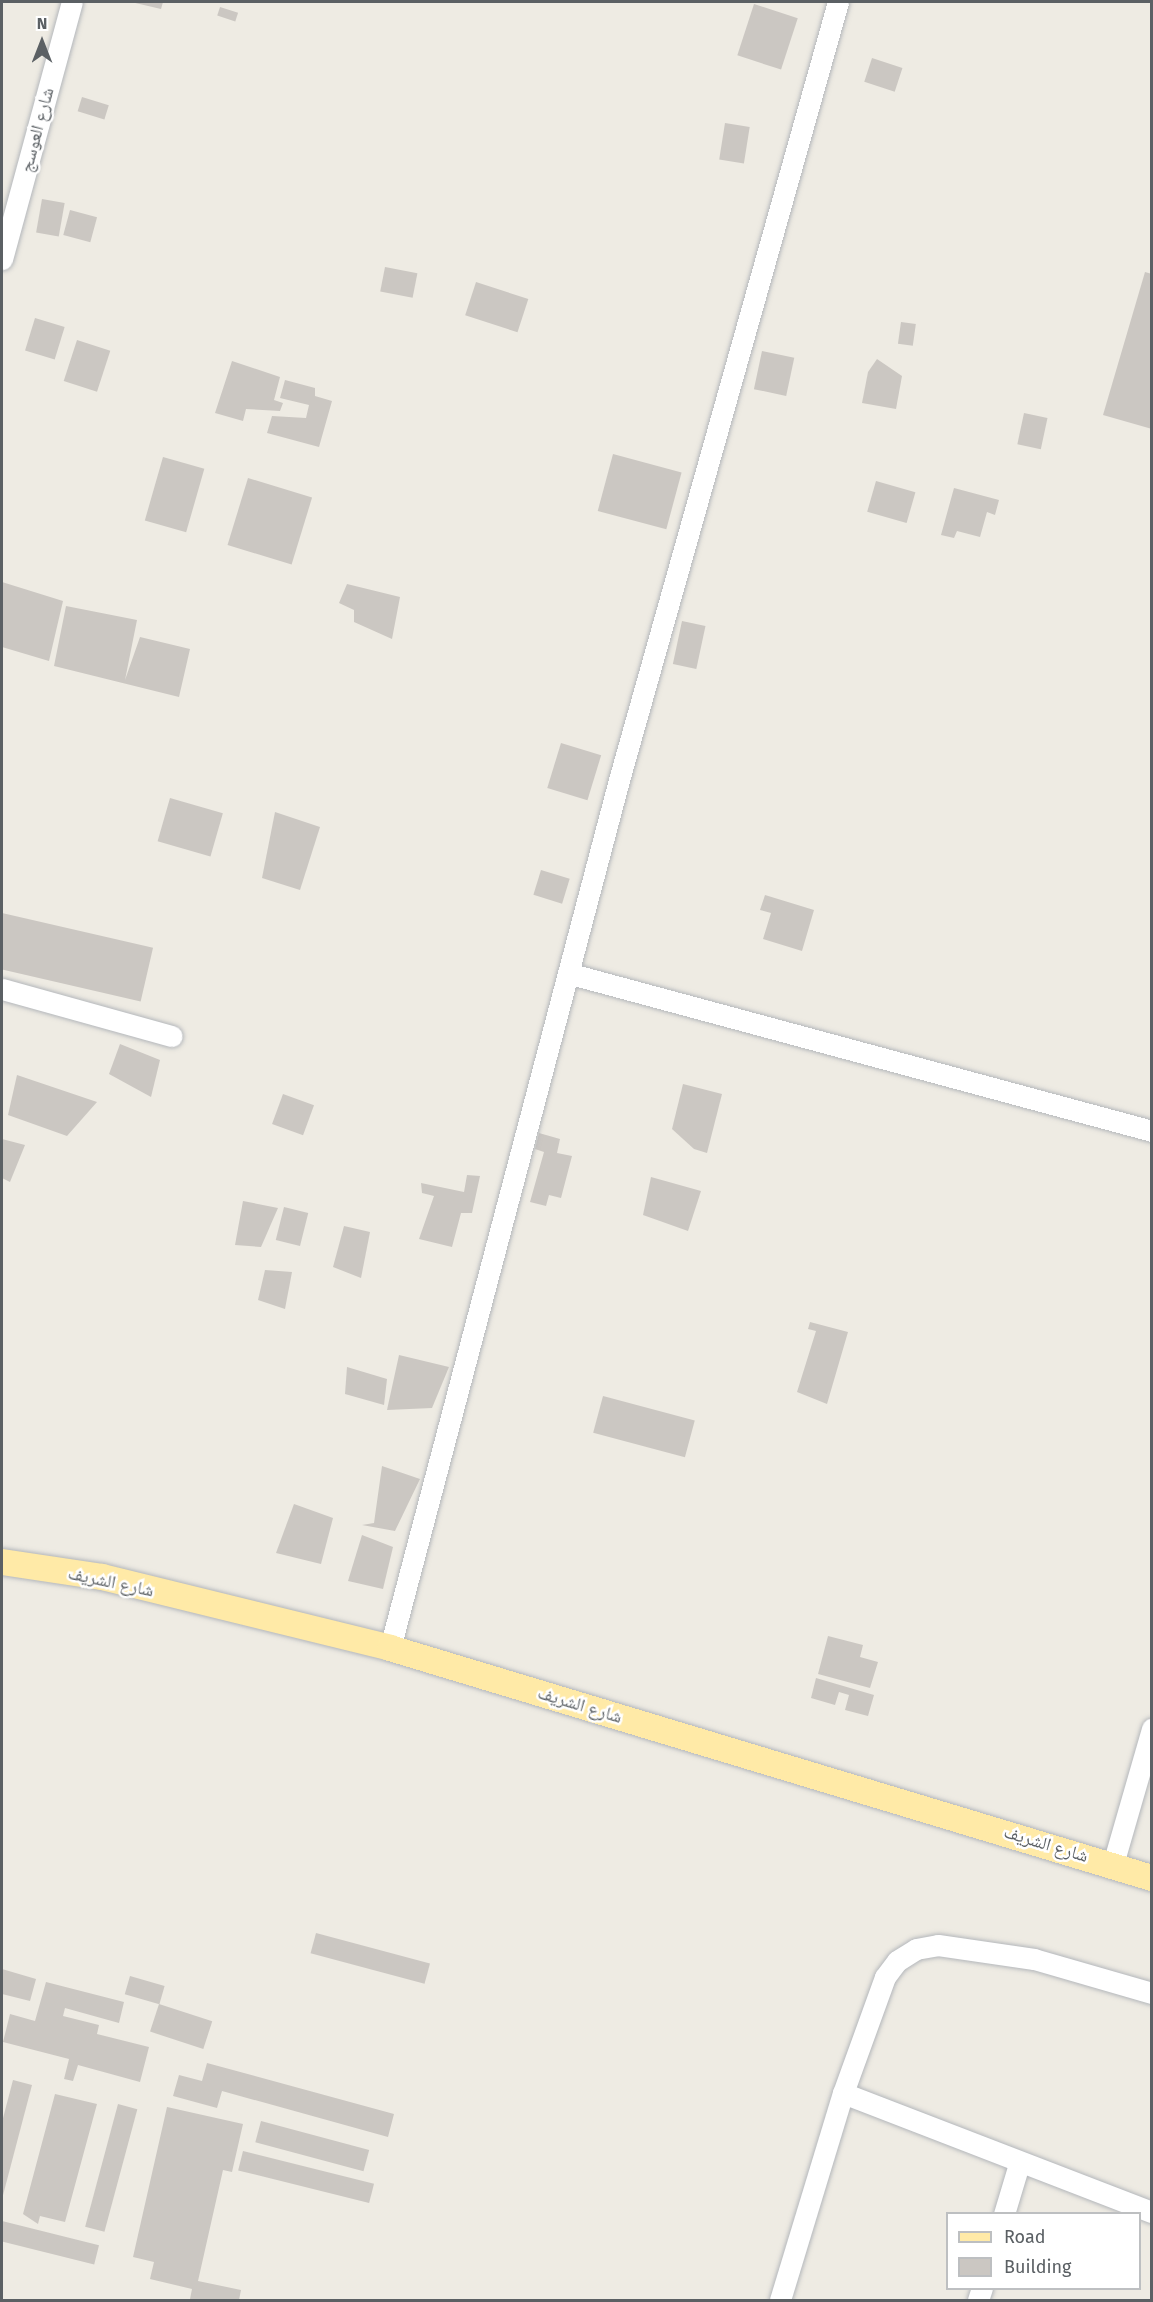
<!DOCTYPE html>
<html>
<head>
<meta charset="utf-8">
<style>
	body { margin:0 }
	#map { position:relative; width:1153px; height:2302px; overflow:hidden; background:#eeebe3; font-family:"Fira Sans","Noto Naskh Arabic",sans-serif }
	div>[style] { position:absolute }
	.building>* { inset:0; background:#cbc7c2; transform-origin:0 0 }
	.roads { filter:drop-shadow(0 0 2px #b4b7bb) drop-shadow(0 0 2px #b4b7bb) }
	.minor>* { height:21px; margin:-10.5px; padding:0 10.5px; transform-origin:10.5px; border-radius:10.5px; background:#fff }
	.major>* { height:26px; margin:-13px; padding:0 13px; transform-origin:13px; border-radius:13px; background:#ffeaa7 }
	span { translate:-50% -50%; white-space:nowrap; text-align:center; line-height:1.15; -webkit-text-stroke:5px #fff; paint-order:stroke }
	.street-label { font-size:18px; color:#5b6064 }
	.frame { position:absolute; inset:0; border:3px solid #5b6064; pointer-events:none }
	.legend { position:absolute; left:946px; top:2212px; width:195px; height:78px; box-sizing:border-box; background:#fff; border:2px solid #bdbfc1; margin:0; padding:8px 10px; list-style:none; font-size:18px; color:#5b6064 }
	.legend li { display:flex; align-items:center; gap:12px; height:30px }
	.legend b { width:30px; border:2px solid #bdbfc1 }
	.north { position:absolute; left:12px; top:12px; width:60px; height:60px; -webkit-text-stroke:4px #fff; paint-order:stroke; rotate:0deg; font-size:16px; font-weight:700; line-height:24px; text-align:center; color:#5b6064 }
	.north::after { content:''; display:block; margin:auto; width:21px; height:27px; background:#5b6064; clip-path:polygon(50% 0,100% 100%,50% 72%,0 100%) }
</style>
</head>
<body>
<div id="map">
	<div class="building">
		<div style="clip-path:polygon(131px 2px,163px 2px,161px 9px)"></div>
		<div style="left:754px;top:4px;width:46px;height:54px;rotate:18deg"></div>
		<div style="left:220px;top:7px;width:19px;height:9px;rotate:18deg"></div>
		<div style="left:872px;top:58px;width:32px;height:25px;rotate:18deg"></div>
		<div style="left:82px;top:97px;width:28px;height:15px;rotate:17deg"></div>
		<div style="left:725px;top:123px;width:25px;height:37px;rotate:9deg"></div>
		<div style="left:42px;top:199px;width:23px;height:34px;rotate:10deg"></div>
		<div style="left:70px;top:210px;width:28px;height:26px;rotate:15deg"></div>
		<div style="left:385px;top:267px;width:33px;height:25px;rotate:11deg"></div>
		<div style="clip-path:polygon(1145px 272px,1152px 274px,1152px 429px,1103px 415px)"></div>
		<div style="left:476px;top:282px;width:55px;height:35px;rotate:18deg"></div>
		<div style="left:35px;top:318px;width:31px;height:34px;rotate:17deg"></div>
		<div style="left:901px;top:322px;width:15px;height:22px;rotate:8deg"></div>
		<div style="left:77px;top:340px;width:35px;height:43px;rotate:18deg"></div>
		<div style="left:762px;top:351px;width:33px;height:39px;rotate:12deg"></div>
		<div style="clip-path:polygon(877px 359px,902px 376px,896px 409px,862px 403px,868px 372px)"></div>
		<div style="clip-path:polygon(232px 361px,280px 377px,274px 400px,283px 403px,280px 411px,246px 409px,243px 421px,215px 413px)"></div>
		<div style="clip-path:polygon(285px 380px,315px 388px,315px 396px,332px 401px,319px 447px,267px 433px,272px 416px,306px 418px,309px 405px,280px 398px)"></div>
		<div style="left:1024px;top:413px;width:24px;height:32px;rotate:12deg"></div>
		<div style="left:613px;top:454px;width:71px;height:59px;rotate:15deg"></div>
		<div style="left:163px;top:457px;width:43px;height:66px;rotate:16deg"></div>
		<div style="left:248px;top:478px;width:67px;height:70px;rotate:17deg"></div>
		<div style="left:876px;top:481px;width:41px;height:32px;rotate:16deg"></div>
		<div style="clip-path:polygon(954px 488px,999px 500px,995px 515px,987px 512px,980px 537px,957px 531px,954px 538px,941px 535px)"></div>
		<div style="clip-path:polygon(2px 582px,63px 601px,49px 661px,2px 647px)"></div>
		<div style="clip-path:polygon(347px 584px,400px 597px,392px 639px,354px 622px,354px 610px,339px 603px)"></div>
		<div style="clip-path:polygon(66px 606px,137px 620px,125px 680px,140px 637px,190px 649px,179px 697px,54px 666px)"></div>
		<div style="left:682px;top:621px;width:24px;height:44px;rotate:12deg"></div>
		<div style="left:561px;top:743px;width:42px;height:47px;rotate:17deg"></div>
		<div style="left:170px;top:798px;width:55px;height:45px;rotate:16deg"></div>
		<div style="clip-path:polygon(275px 812px,320px 827px,300px 890px,262px 878px)"></div>
		<div style="left:541px;top:870px;width:30px;height:26px;rotate:17deg"></div>
		<div style="clip-path:polygon(765px 895px,814px 910px,802px 951px,763px 939px,771px 913px,760px 910px)"></div>
		<div style="left:2px;top:913px;width:155px;height:55px;rotate:13deg"></div>
		<div style="clip-path:polygon(120px 1044px,160px 1060px,151px 1097px,109px 1074px)"></div>
		<div style="clip-path:polygon(17px 1075px,97px 1102px,67px 1136px,8px 1115px)"></div>
		<div style="clip-path:polygon(683px 1084px,722px 1094px,707px 1153px,694px 1149px,672px 1129px)"></div>
		<div style="left:283px;top:1094px;width:33px;height:32px;rotate:20deg"></div>
		<div style="clip-path:polygon(539px 1133px,560px 1139px,557px 1153px,572px 1156px,561px 1198px,549px 1195px,546px 1206px,530px 1202px,544px 1152px,535px 1149px)"></div>
		<div style="clip-path:polygon(2px 1139px,25px 1145px,10px 1182px,2px 1178px)"></div>
		<div style="clip-path:polygon(467px 1175px,480px 1176px,472px 1213px,461px 1213px,452px 1247px,419px 1239px,434px 1196px,422px 1193px,421px 1183px,464px 1192px)"></div>
		<div style="clip-path:polygon(651px 1177px,701px 1191px,688px 1231px,643px 1215px)"></div>
		<div style="clip-path:polygon(243px 1201px,278px 1208px,261px 1247px,235px 1245px)"></div>
		<div style="left:284px;top:1207px;width:25px;height:34px;rotate:14deg"></div>
		<div style="clip-path:polygon(344px 1226px,370px 1232px,361px 1278px,333px 1267px)"></div>
		<div style="clip-path:polygon(265px 1270px,292px 1272px,285px 1309px,258px 1300px)"></div>
		<div style="clip-path:polygon(810px 1322px,848px 1332px,827px 1404px,797px 1392px,816px 1331px,808px 1329px)"></div>
		<div style="clip-path:polygon(399px 1355px,449px 1367px,432px 1408px,387px 1410px)"></div>
		<div style="clip-path:polygon(347px 1367px,387px 1379px,384px 1405px,345px 1394px)"></div>
		<div style="left:603px;top:1396px;width:95px;height:38px;rotate:15deg"></div>
		<div style="clip-path:polygon(382px 1466px,420px 1479px,395px 1531px,362px 1525px,374px 1523px)"></div>
		<div style="clip-path:polygon(294px 1504px,333px 1518px,321px 1564px,276px 1553px)"></div>
		<div style="clip-path:polygon(362px 1535px,393px 1547px,383px 1589px,348px 1581px)"></div>
		<div style="clip-path:polygon(828px 1636px,863px 1645px,860px 1657px,878px 1662px,870px 1688px,818px 1674px)"></div>
		<div style="clip-path:polygon(816px 1678px,874px 1695px,868px 1716px,845px 1710px,849px 1695px,839px 1692px,835px 1705px,811px 1698px)"></div>
		<div style="left:316px;top:1933px;width:118px;height:21px;rotate:15deg"></div>
		<div style="clip-path:polygon(2px 1969px,36px 1979px,30px 2001px,2px 1994px)"></div>
		<div style="left:130px;top:1976px;width:36px;height:19px;rotate:16deg"></div>
		<div style="clip-path:polygon(46px 1982px,124px 2002px,119px 2023px,65px 2008px,63px 2016px,99px 2025px,97px 2034px,149px 2047px,140px 2082px,78px 2065px,73px 2081px,64px 2079px,69px 2059px,3px 2042px,10px 2014px,35px 2021px)"></div>
		<div style="left:159px;top:2004px;width:56px;height:29px;rotate:18deg"></div>
		<div style="clip-path:polygon(207px 2063px,394px 2114px,388px 2137px,222px 2091px,217px 2108px,173px 2096px,179px 2075px,202px 2081px)"></div>
		<div style="clip-path:polygon(13px 2080px,32px 2085px,2px 2199px,2px 2122px)"></div>
		<div style="clip-path:polygon(55px 2094px,97px 2104px,65px 2222px,40px 2216px,38px 2224px,23px 2214px)"></div>
		<div style="left:118px;top:2104px;width:20px;height:127px;rotate:15deg"></div>
		<div style="clip-path:polygon(167px 2107px,243px 2124px,232px 2172px,223px 2170px,198px 2281px,241px 2290px,239px 2300px,190px 2299px,192px 2289px,150px 2279px,154px 2262px,133px 2257px)"></div>
		<div style="left:261px;top:2121px;width:112px;height:22px;rotate:15deg"></div>
		<div style="left:243px;top:2151px;width:135px;height:20px;rotate:14deg"></div>
		<div style="left:2px;top:2221px;width:100px;height:20px;rotate:14deg"></div>
	</div>
	<div class="roads">
		<div class="minor">
			<div style="left:2px;top:259px;width:266px;rotate:-74.8deg"></div>
			<div style="left:571px;top:974px;width:602px;rotate:15.12deg"></div>
			<div style="left:2px;top:989px;width:176px;rotate:15.5deg"></div>
			<div style="left:390px;top:1648px;width:898px;rotate:-75.22deg"></div>
			<div style="left:619px;top:780px;width:808px;rotate:-74.28deg"></div>
			<div style="left:1113px;top:1864px;width:141px;rotate:-73.9deg"></div>
			<div style="left:843px;top:2093px;width:331px;rotate:21.1deg"></div>
			<div style="left:1004px;top:2214px;width:52px;rotate:-73.3deg"></div>
			<div style="left:780px;top:2300px;width:216px;rotate:-73.1deg"></div>
			<div style="left:843px;top:2093px;width:123px;rotate:-70.1deg"></div>
			<div style="left:885px;top:1977px;width:20px;rotate:-53deg"></div>
			<div style="left:897px;top:1961px;width:22px;rotate:-32deg"></div>
			<div style="left:916px;top:1949px;width:22px;rotate:-10deg"></div>
			<div style="left:938px;top:1945px;width:97px;rotate:8.3deg"></div>
			<div style="left:1034px;top:1959px;width:123px;rotate:16.1deg"></div>
			<div style="left:978px;top:2300px;width:13px;rotate:-72deg"></div>
		</div>
		<div class="major">
			<div style="left:2px;top:1562px;width:101px;rotate:8.5deg"></div>
			<div style="left:102px;top:1577px;width:297px;rotate:13.8deg"></div>
			<div style="left:390px;top:1648px;width:796px;rotate:16.8deg"></div>
		</div>
	</div>
	<div class="street-label">
		<span style="left:37px;top:130px;rotate:-75deg">شارع العوسج</span>
		<span style="left:111px;top:1582px;rotate:12deg">شارع الشريف</span>
		<span style="left:580px;top:1705px;rotate:17deg">شارع الشريف</span>
		<span style="left:1046px;top:1844px;rotate:17deg">شارع الشريف</span>
	</div>
	<div class="frame"></div>
	<ul class="legend">
	<li><b style="height:8px;background:#ffeaa7"></b>Road</li>
	<li><b style="height:16px;background:#cbc7c2"></b>Building</li>
	</ul>
	<div class="north">N</div>
</div>
</body>
</html>
